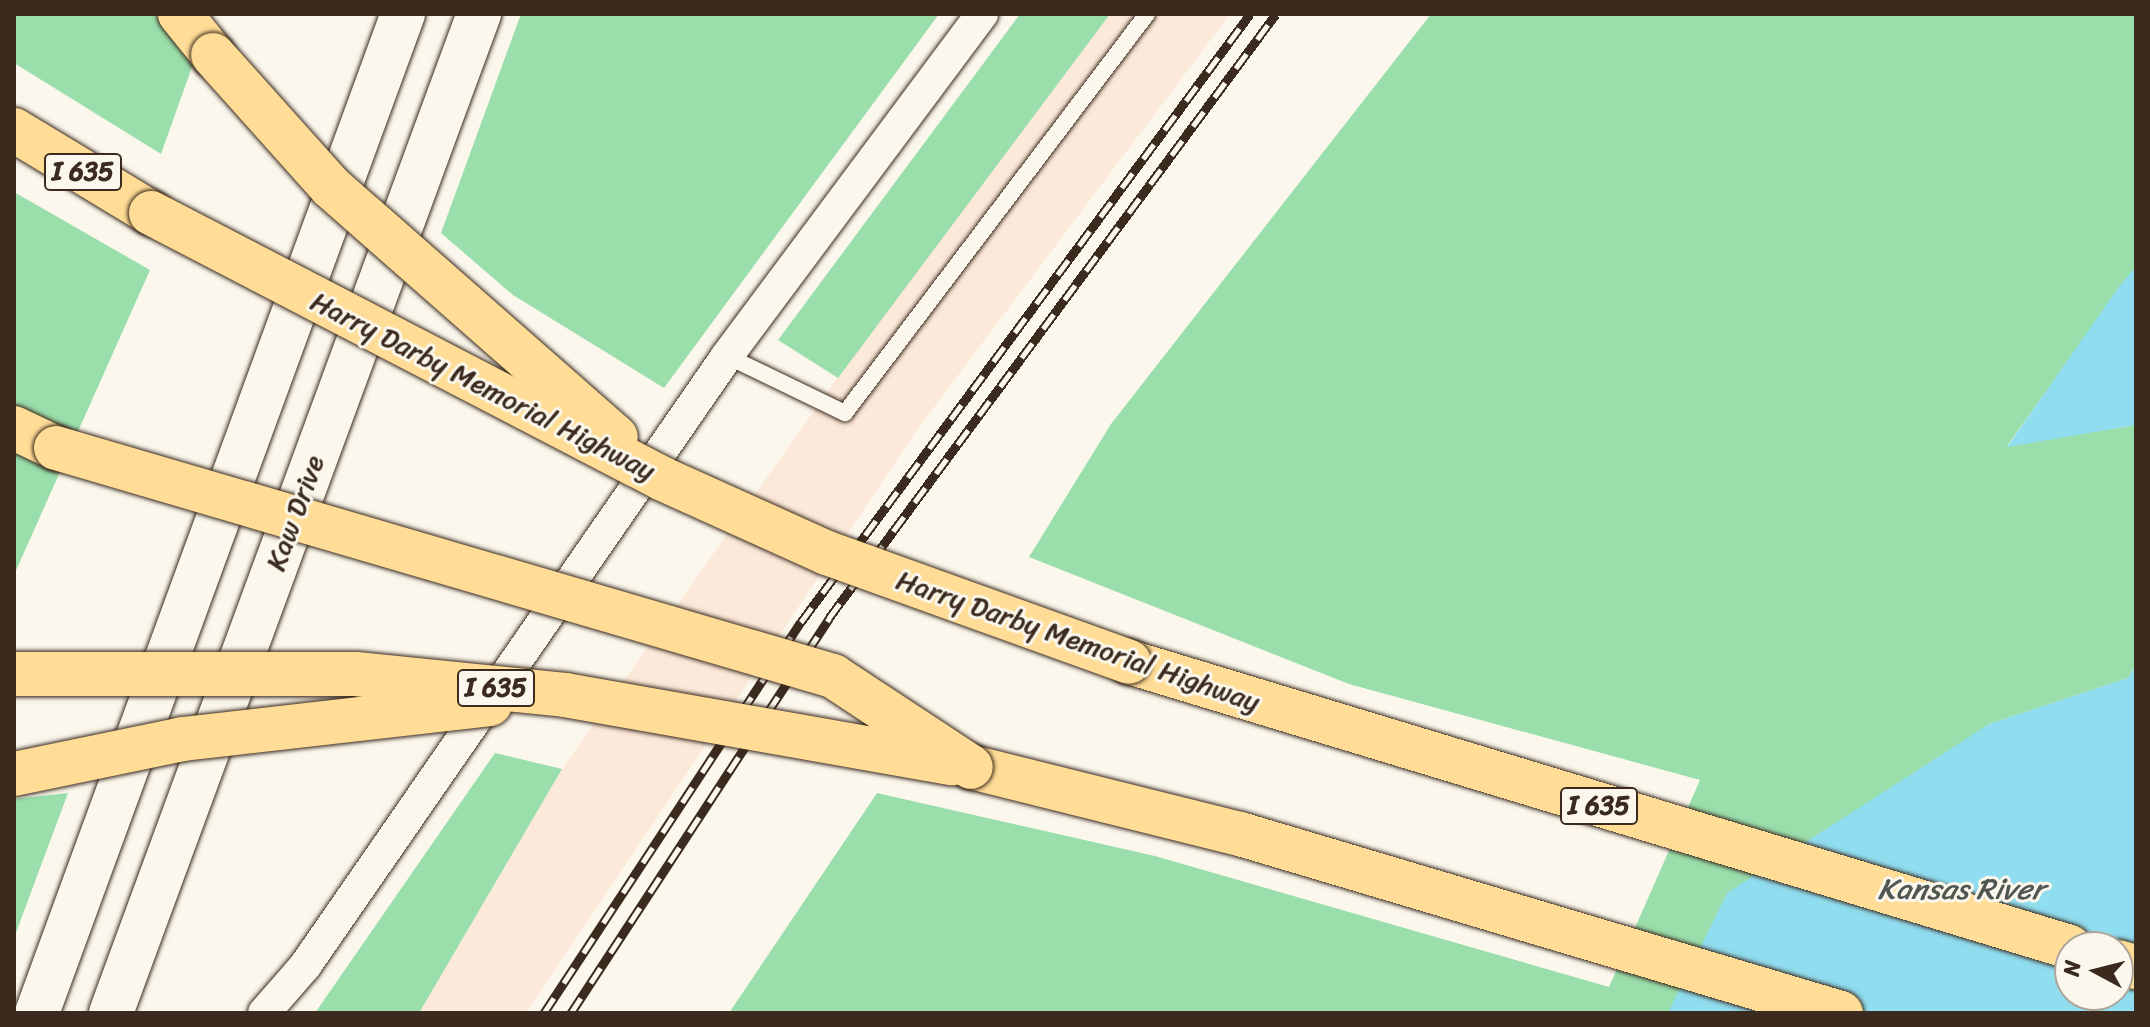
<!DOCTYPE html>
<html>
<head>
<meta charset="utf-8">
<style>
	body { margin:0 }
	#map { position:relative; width:2150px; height:1027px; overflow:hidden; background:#fbf7ec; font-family:Sriracha,sans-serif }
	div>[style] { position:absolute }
	.built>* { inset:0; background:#fce9d9 }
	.green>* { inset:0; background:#9adeab }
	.water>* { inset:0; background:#90ddef }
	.roads { filter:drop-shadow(0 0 2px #3b2a1e) drop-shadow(0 0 2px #3b2a1e) }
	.service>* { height:16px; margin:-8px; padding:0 8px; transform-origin:8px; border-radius:8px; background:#fbf7ec }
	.minor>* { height:32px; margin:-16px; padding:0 16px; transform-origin:16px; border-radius:16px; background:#fbf7ec }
	.secondary>* { height:44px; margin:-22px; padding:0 22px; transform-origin:22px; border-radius:22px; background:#fbf7ec }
	.motorway>* { height:44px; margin:-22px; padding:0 22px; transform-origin:22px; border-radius:22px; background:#ffdd96 }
	.rail>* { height:9px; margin-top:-4.5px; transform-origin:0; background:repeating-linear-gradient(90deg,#fbf7ec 0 18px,#3b2a1e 0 36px); box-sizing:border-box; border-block:2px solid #3b2a1e }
	.bridges { filter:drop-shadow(0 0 2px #3b2a1e) drop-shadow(0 0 2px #3b2a1e) }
	.motorway-bridge>* { height:44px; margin:-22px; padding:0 22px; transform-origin:22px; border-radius:22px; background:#ffdd96 }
	span { translate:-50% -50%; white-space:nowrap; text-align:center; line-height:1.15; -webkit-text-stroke:6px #fbf7ec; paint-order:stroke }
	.shield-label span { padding:2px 6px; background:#fbf7ec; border:2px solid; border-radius:6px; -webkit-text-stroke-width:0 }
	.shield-label { font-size:26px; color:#3b2a1e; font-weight:700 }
	.street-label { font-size:28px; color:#3b2a1e }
	.water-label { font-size:30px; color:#505752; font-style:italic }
	.frame { position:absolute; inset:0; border:16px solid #3b2a1e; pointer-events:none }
	.north { position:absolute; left:2054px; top:931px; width:80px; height:80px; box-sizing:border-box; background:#fbf7ec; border:2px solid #aea59a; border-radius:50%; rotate:277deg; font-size:22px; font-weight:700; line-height:32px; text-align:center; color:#3b2a1e }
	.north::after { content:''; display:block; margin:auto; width:28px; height:36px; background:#3b2a1e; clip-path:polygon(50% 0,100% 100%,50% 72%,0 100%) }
</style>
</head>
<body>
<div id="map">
	<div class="built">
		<div style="clip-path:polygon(1110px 14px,1230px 14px,917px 430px,526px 1013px,419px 1013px,562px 769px,927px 250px)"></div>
	</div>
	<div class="green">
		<div style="clip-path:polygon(14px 14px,155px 14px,193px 64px,161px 154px,14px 63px)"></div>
		<div style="clip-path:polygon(521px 14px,939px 14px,664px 388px,513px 295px,441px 233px)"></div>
		<div style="clip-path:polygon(1020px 14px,1110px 14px,838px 378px,778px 340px)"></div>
		<div style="clip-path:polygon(1431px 14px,2136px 14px,2136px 266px,2007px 446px,2136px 425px,2136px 664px,2128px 678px,1989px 724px,1668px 1013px,729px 1013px,877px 793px,1155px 856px,1609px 987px,1700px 780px,1349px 684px,1029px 557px,1111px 424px)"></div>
		<div style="clip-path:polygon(14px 192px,150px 270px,14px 575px)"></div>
		<div style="clip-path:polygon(495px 753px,562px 769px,419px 1013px,315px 1013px)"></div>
		<div style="clip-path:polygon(68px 793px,14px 938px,14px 799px)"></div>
	</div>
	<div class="water">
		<div style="clip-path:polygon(2136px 266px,2136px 425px,2007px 447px,2118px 288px)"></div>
		<div style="clip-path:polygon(evenodd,2136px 664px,2136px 1013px,1668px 1013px,1727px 893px,1989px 724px,2128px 678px,2136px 664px,2070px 947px,2118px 947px,2118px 995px,2070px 995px,2070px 947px)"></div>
	</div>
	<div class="roads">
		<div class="service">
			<div style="left:727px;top:356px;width:131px;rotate:25.8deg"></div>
			<div style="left:845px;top:413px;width:500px;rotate:-52.88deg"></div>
		</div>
		<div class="minor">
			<div style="left:264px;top:1013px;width:62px;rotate:-48.9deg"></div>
			<div style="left:305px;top:966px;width:742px;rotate:-55.32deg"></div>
			<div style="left:727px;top:356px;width:427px;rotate:-53.3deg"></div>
		</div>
		<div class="secondary">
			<div style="left:37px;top:1013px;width:1064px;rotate:-69.88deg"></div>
			<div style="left:111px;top:1013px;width:1065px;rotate:-69.78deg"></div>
		</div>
		<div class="motorway">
			<div style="left:180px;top:14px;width:53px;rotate:51.2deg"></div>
			<div style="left:14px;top:130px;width:160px;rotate:31.2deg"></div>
			<div style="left:14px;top:428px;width:47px;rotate:25.5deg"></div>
			<div style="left:1129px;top:662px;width:983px;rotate:16.85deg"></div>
			<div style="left:971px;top:767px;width:277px;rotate:14deg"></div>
			<div style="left:1240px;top:834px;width:627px;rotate:16.59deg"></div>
			<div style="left:2118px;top:962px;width:19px;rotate:16deg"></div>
		</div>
	</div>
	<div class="rail">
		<div style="left:544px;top:1013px;width:468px;rotate:-56.7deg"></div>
		<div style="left:801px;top:622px;width:756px;rotate:-53.55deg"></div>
		<div style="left:571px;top:1013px;width:472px;rotate:-56.8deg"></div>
		<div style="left:829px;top:618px;width:751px;rotate:-53.5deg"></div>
	</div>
	<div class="bridges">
		<div class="motorway-bridge">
			<div style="left:213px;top:55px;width:177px;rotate:48.2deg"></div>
			<div style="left:331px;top:187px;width:379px;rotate:41.3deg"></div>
			<div style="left:151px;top:213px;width:577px;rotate:27.45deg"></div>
			<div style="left:663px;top:479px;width:180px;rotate:24.3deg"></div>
			<div style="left:827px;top:553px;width:321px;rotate:19.8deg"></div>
			<div style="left:56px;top:448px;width:810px;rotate:16.35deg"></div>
			<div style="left:833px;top:676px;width:165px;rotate:33.4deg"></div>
			<div style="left:14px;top:674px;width:342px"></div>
			<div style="left:356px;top:674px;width:210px;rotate:5.7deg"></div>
			<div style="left:565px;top:695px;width:393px;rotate:10deg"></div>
			<div style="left:14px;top:774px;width:173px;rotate:-11.7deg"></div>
			<div style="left:183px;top:739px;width:309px;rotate:-6.5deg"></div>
		</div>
	</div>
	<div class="shield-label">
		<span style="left:83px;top:172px">I 635</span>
		<span style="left:496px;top:688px">I 635</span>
		<span style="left:1599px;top:806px">I 635</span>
	</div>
	<div class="street-label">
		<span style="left:483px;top:386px;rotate:27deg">Harry Darby Memorial Highway</span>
		<span style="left:295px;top:513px;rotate:-70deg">Kaw Drive</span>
		<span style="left:1078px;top:641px;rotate:19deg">Harry Darby Memorial Highway</span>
	</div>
	<div class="water-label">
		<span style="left:1961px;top:889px">Kansas River</span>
	</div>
	<div class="frame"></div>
	<div class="north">N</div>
</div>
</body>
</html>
